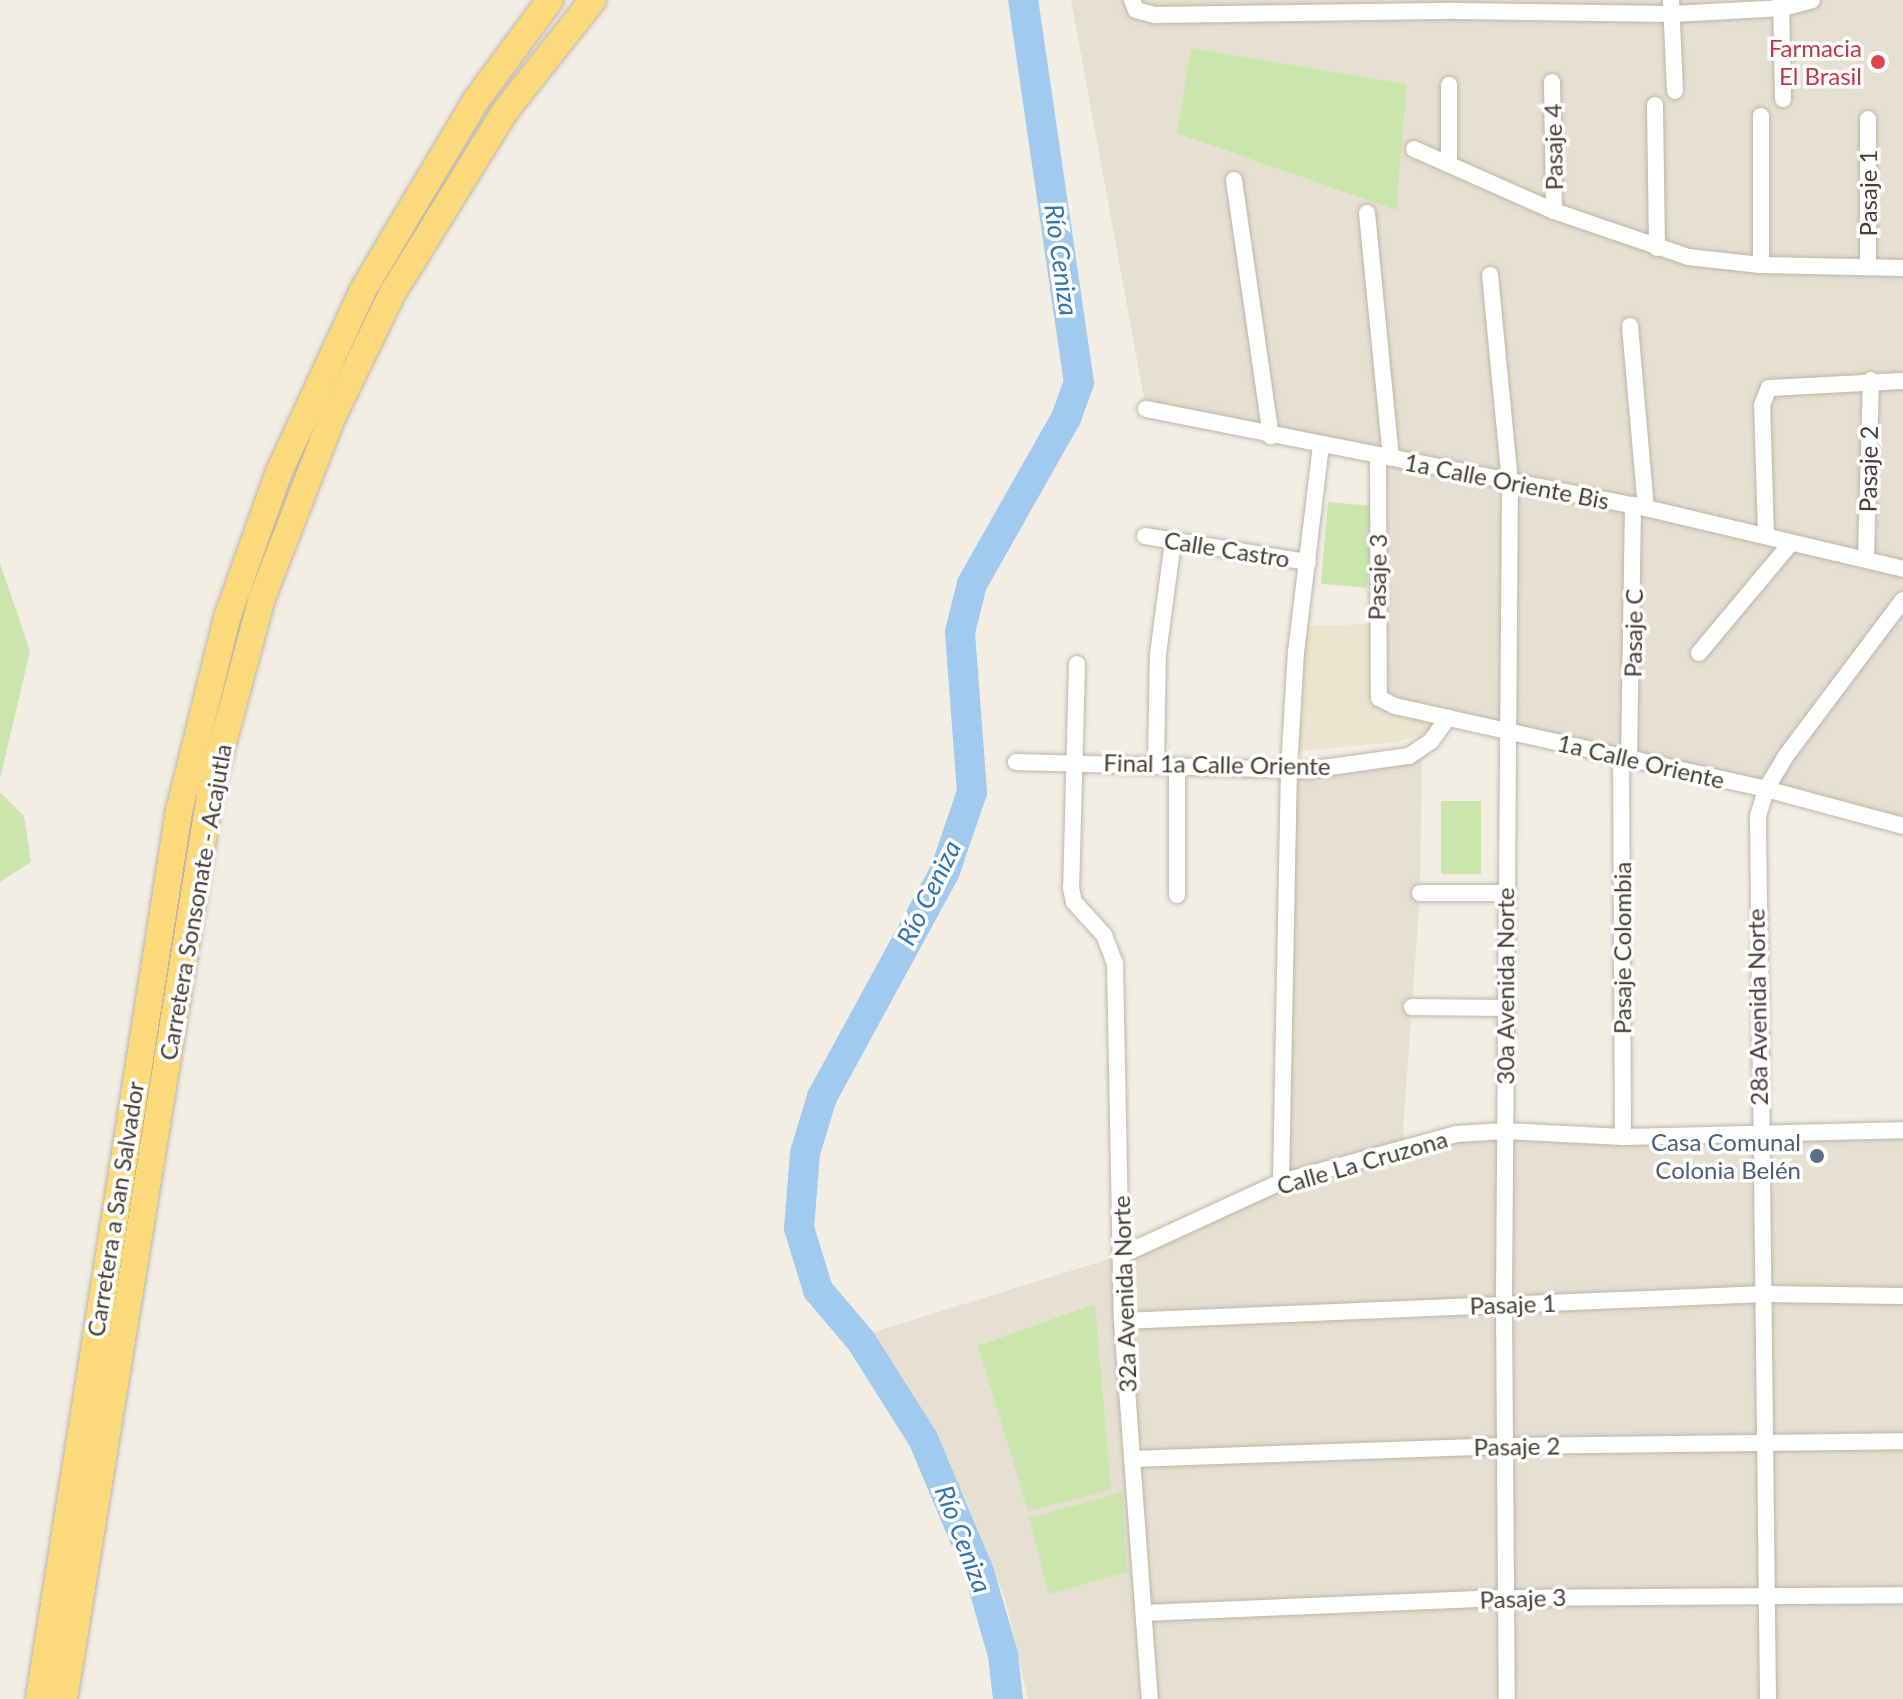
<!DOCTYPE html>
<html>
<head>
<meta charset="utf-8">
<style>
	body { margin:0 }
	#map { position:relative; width:1903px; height:1699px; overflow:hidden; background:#f2eee4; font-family:Lato,sans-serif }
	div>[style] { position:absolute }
	.residential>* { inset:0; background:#e6e0d2 }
	.education>* { inset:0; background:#ebe4ce }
	.green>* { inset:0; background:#cae6ad; transform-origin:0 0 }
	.river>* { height:30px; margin:-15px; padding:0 15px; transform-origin:15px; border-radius:15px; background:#a1cbee }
	.roads { filter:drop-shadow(0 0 2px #bdb6a7) drop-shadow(0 0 2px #bdb6a7) }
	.minor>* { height:16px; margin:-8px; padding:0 8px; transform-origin:8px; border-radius:8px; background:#fff }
	.trunk>* { height:26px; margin:-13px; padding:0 13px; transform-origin:13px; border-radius:13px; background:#fcda7c }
	.dots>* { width:22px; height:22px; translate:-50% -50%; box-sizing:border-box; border:4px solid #fff; border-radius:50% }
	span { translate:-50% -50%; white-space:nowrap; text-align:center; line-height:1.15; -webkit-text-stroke:7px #fff; paint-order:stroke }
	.health-label { font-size:24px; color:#be3a42 }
	.right { translate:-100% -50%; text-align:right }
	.street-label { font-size:24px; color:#443e34 }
	.service-label { font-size:24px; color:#4e5e75 }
	.water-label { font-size:26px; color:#3073ad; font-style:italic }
</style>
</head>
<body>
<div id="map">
	<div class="residential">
		<div style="clip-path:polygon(1071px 0,1903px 0,1903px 826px,1379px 698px,1378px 456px,1146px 409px)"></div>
		<div style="clip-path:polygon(1422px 747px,1420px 893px,1403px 1131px,1407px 1146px,1431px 1140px,1903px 1130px,1903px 1699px,1028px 1699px,1005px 1598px,963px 1493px,900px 1393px,874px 1332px,1122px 1255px,1281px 1182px,1289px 769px)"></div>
	</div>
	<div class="education">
		<div style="clip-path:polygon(1371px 624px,1373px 702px,1439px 721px,1430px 731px,1398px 742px,1299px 751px,1305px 626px)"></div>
	</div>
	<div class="green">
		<div style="clip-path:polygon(1191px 48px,1407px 84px,1396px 210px,1177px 133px)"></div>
		<div style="left:1328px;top:502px;width:46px;height:82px;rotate:5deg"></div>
		<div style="clip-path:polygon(0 563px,30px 651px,0 779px)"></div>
		<div style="clip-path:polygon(0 792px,24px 816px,31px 862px,0 882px)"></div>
		<div style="left:1441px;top:801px;width:40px;height:73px"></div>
		<div style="clip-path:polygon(1095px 1304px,1111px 1490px,1028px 1511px,978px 1346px)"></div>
		<div style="clip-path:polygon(1122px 1492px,1127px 1572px,1049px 1594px,1029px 1518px)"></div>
	</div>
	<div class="river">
		<div style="left:1008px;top:1699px;width:44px;rotate:-96.5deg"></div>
		<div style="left:1003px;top:1655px;width:86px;rotate:-106.1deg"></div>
		<div style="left:979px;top:1572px;width:144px;rotate:-112.8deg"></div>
		<div style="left:923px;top:1439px;width:115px;rotate:-122.2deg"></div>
		<div style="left:862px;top:1342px;width:68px;rotate:-130.2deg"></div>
		<div style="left:818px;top:1290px;width:65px;rotate:-107deg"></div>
		<div style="left:799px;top:1228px;width:75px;rotate:-85.4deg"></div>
		<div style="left:805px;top:1153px;width:59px;rotate:-73.1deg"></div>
		<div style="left:822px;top:1097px;width:257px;rotate:-61.4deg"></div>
		<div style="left:945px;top:871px;width:83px;rotate:-71.1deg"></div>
		<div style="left:972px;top:792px;width:160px;rotate:-94.3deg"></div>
		<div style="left:960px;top:632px;width:49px;rotate:-76deg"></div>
		<div style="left:972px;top:584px;width:191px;rotate:-60.5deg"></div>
		<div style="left:1066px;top:418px;width:37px;rotate:-70deg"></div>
		<div style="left:1079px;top:383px;width:387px;rotate:-98.3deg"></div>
	</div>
	<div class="roads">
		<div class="minor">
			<div style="left:1132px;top:0;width:11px;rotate:68deg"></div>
			<div style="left:1136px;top:10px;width:20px;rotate:15deg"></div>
			<div style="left:1155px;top:15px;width:302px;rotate:-0.8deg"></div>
			<div style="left:1457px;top:11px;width:217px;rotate:0.8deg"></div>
			<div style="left:1674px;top:14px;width:109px;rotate:-3.2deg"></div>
			<div style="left:1783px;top:8px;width:30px;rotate:-15deg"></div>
			<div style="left:1671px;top:0;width:91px;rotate:87.5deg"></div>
			<div style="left:1781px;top:0;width:99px;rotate:88.8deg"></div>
			<div style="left:1552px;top:82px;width:129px;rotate:89.1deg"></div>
			<div style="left:1655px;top:105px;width:143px;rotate:89.2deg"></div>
			<div style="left:1868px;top:119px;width:148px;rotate:90deg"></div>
			<div style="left:1414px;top:149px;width:153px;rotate:23.9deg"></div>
			<div style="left:1554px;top:211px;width:142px;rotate:18.9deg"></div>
			<div style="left:1688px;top:257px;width:73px;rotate:6.3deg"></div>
			<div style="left:1761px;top:265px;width:142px;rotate:1.2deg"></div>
			<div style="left:1449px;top:164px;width:79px;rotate:-90deg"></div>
			<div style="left:1234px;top:180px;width:259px;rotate:81.8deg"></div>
			<div style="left:1367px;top:213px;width:246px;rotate:84.4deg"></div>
			<div style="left:1761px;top:265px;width:149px;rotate:-90deg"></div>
			<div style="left:1490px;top:275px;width:207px;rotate:84.5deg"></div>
			<div style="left:1510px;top:481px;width:823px;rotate:90.42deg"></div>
			<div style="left:1504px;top:1304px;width:395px;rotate:89.6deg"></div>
			<div style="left:1630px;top:326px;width:183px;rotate:85deg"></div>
			<div style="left:1146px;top:409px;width:496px;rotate:11.2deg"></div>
			<div style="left:1633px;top:505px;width:277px;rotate:13.3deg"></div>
			<div style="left:1378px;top:456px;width:242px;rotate:89.8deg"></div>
			<div style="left:1379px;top:698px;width:18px;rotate:27deg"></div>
			<div style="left:1395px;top:706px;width:380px;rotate:12.6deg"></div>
			<div style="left:1766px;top:789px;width:142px;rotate:15.1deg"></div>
			<div style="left:1145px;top:536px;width:165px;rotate:9.1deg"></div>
			<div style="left:1766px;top:536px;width:131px;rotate:-91.7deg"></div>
			<div style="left:1762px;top:405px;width:18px;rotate:-68deg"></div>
			<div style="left:1769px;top:388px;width:134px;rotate:-3deg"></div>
			<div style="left:1866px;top:558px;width:178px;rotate:-88.4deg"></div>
			<div style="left:1699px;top:653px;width:143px;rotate:-50.1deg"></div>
			<div style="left:1077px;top:664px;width:224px;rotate:91.5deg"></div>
			<div style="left:1071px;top:888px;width:14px;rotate:78deg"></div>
			<div style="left:1074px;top:902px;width:45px;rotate:47.7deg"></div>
			<div style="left:1104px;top:935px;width:30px;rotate:69deg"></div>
			<div style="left:1115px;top:963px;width:358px;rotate:88.9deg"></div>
			<div style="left:1122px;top:1321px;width:379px;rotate:85.8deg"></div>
			<div style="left:1621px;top:758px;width:379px;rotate:89.7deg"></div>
			<div style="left:1629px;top:760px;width:255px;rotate:-89.1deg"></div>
			<div style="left:1016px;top:762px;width:293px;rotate:1.6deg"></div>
			<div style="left:1309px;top:770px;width:101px;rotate:-8deg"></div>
			<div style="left:1409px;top:756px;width:27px;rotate:-34deg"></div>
			<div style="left:1431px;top:741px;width:29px;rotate:-54deg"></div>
			<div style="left:1156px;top:764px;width:110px;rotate:-89deg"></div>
			<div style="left:1158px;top:654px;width:114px;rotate:-82.4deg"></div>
			<div style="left:1177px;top:766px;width:129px;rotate:90deg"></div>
			<div style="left:1420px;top:893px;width:86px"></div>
			<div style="left:1412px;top:1007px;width:93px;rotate:0.6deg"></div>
			<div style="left:1281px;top:1182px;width:413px;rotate:-88.9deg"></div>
			<div style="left:1289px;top:769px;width:117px;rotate:-86.6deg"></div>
			<div style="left:1296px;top:652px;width:209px;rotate:-83.1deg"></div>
			<div style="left:1122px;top:1255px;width:175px;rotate:-24.7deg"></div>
			<div style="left:1281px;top:1182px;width:181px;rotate:-15.3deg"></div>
			<div style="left:1456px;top:1134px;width:49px;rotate:-3.5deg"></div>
			<div style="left:1505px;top:1131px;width:118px;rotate:2.9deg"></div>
			<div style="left:1623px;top:1137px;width:280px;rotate:-1.4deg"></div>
			<div style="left:1122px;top:1321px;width:643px;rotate:-2.41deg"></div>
			<div style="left:1764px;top:1294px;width:139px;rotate:0.8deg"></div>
			<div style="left:1132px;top:1459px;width:373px;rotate:-2deg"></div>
			<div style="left:1505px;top:1446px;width:398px;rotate:-0.7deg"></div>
			<div style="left:1144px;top:1613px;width:364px;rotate:-2.4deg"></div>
			<div style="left:1508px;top:1598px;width:395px;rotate:-0.4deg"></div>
			<div style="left:1768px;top:1699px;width:883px;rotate:-90.65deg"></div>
			<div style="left:1758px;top:816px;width:28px;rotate:-73deg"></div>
			<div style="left:1766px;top:789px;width:37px;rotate:-59deg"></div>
			<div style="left:1785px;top:757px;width:196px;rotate:-53.1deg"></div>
		</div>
		<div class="trunk">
			<div style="left:39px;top:1699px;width:899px;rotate:-81.04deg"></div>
			<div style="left:179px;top:811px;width:202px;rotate:-76deg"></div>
			<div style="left:228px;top:615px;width:152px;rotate:-70.4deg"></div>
			<div style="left:279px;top:472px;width:200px;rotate:-65.2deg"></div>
			<div style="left:363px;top:290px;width:222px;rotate:-59.2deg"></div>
			<div style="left:477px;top:99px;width:123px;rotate:-53.6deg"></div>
			<div style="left:64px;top:1699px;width:928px;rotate:-80.82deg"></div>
			<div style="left:212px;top:783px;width:192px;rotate:-74.9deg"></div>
			<div style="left:262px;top:598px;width:191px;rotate:-68.8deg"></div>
			<div style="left:331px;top:420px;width:142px;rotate:-64.2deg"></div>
			<div style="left:393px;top:292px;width:214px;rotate:-58.2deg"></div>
			<div style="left:506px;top:110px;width:140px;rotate:-51.7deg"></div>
		</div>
	</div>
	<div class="dots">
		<div style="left:1878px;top:62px;background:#e0444e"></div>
		<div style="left:1817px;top:1156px;background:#5c6f8a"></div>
	</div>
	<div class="health-label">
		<span class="right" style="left:1862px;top:62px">Farmacia<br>El Brasil</span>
	</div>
	<div class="street-label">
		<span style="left:1553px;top:147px;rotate:-91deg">Pasaje 4</span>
		<span style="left:1868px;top:193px;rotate:-90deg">Pasaje 1</span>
		<span style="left:1868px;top:469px;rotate:-89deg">Pasaje 2</span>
		<span style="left:1507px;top:481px;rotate:11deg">1a Calle Oriente Bis</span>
		<span style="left:1227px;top:549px;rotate:9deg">Calle Castro</span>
		<span style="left:1377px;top:577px;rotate:-89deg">Pasaje 3</span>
		<span style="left:1633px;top:633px;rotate:-89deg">Pasaje C</span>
		<span style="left:1641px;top:761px;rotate:13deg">1a Calle Oriente</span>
		<span style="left:1217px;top:764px;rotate:1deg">Final 1a Calle Oriente</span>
		<span style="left:195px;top:902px;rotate:-80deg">Carretera Sonsonate - Acajutla</span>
		<span style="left:1622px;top:948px;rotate:-90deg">Pasaje Colombia</span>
		<span style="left:1505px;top:986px;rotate:-90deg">30a Avenida Norte</span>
		<span style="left:1757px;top:1007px;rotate:-91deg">28a Avenida Norte</span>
		<span style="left:1362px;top:1162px;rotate:-16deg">Calle La Cruzona</span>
		<span style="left:115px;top:1209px;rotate:-81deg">Carretera a San Salvador</span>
		<span style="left:1124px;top:1294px;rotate:-92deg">32a Avenida Norte</span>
		<span style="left:1513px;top:1304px;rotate:-2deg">Pasaje 1</span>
		<span style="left:1517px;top:1446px;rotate:-1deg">Pasaje 2</span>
		<span style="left:1523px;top:1598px;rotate:-2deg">Pasaje 3</span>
	</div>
	<div class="service-label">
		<span class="right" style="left:1801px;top:1156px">Casa Comunal<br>Colonia Belén</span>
	</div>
	<div class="water-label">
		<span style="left:1061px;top:260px;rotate:82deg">Río Ceniza</span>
		<span style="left:929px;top:893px;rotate:-64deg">Río Ceniza</span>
		<span style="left:963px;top:1539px;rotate:69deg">Río Ceniza</span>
	</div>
</div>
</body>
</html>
